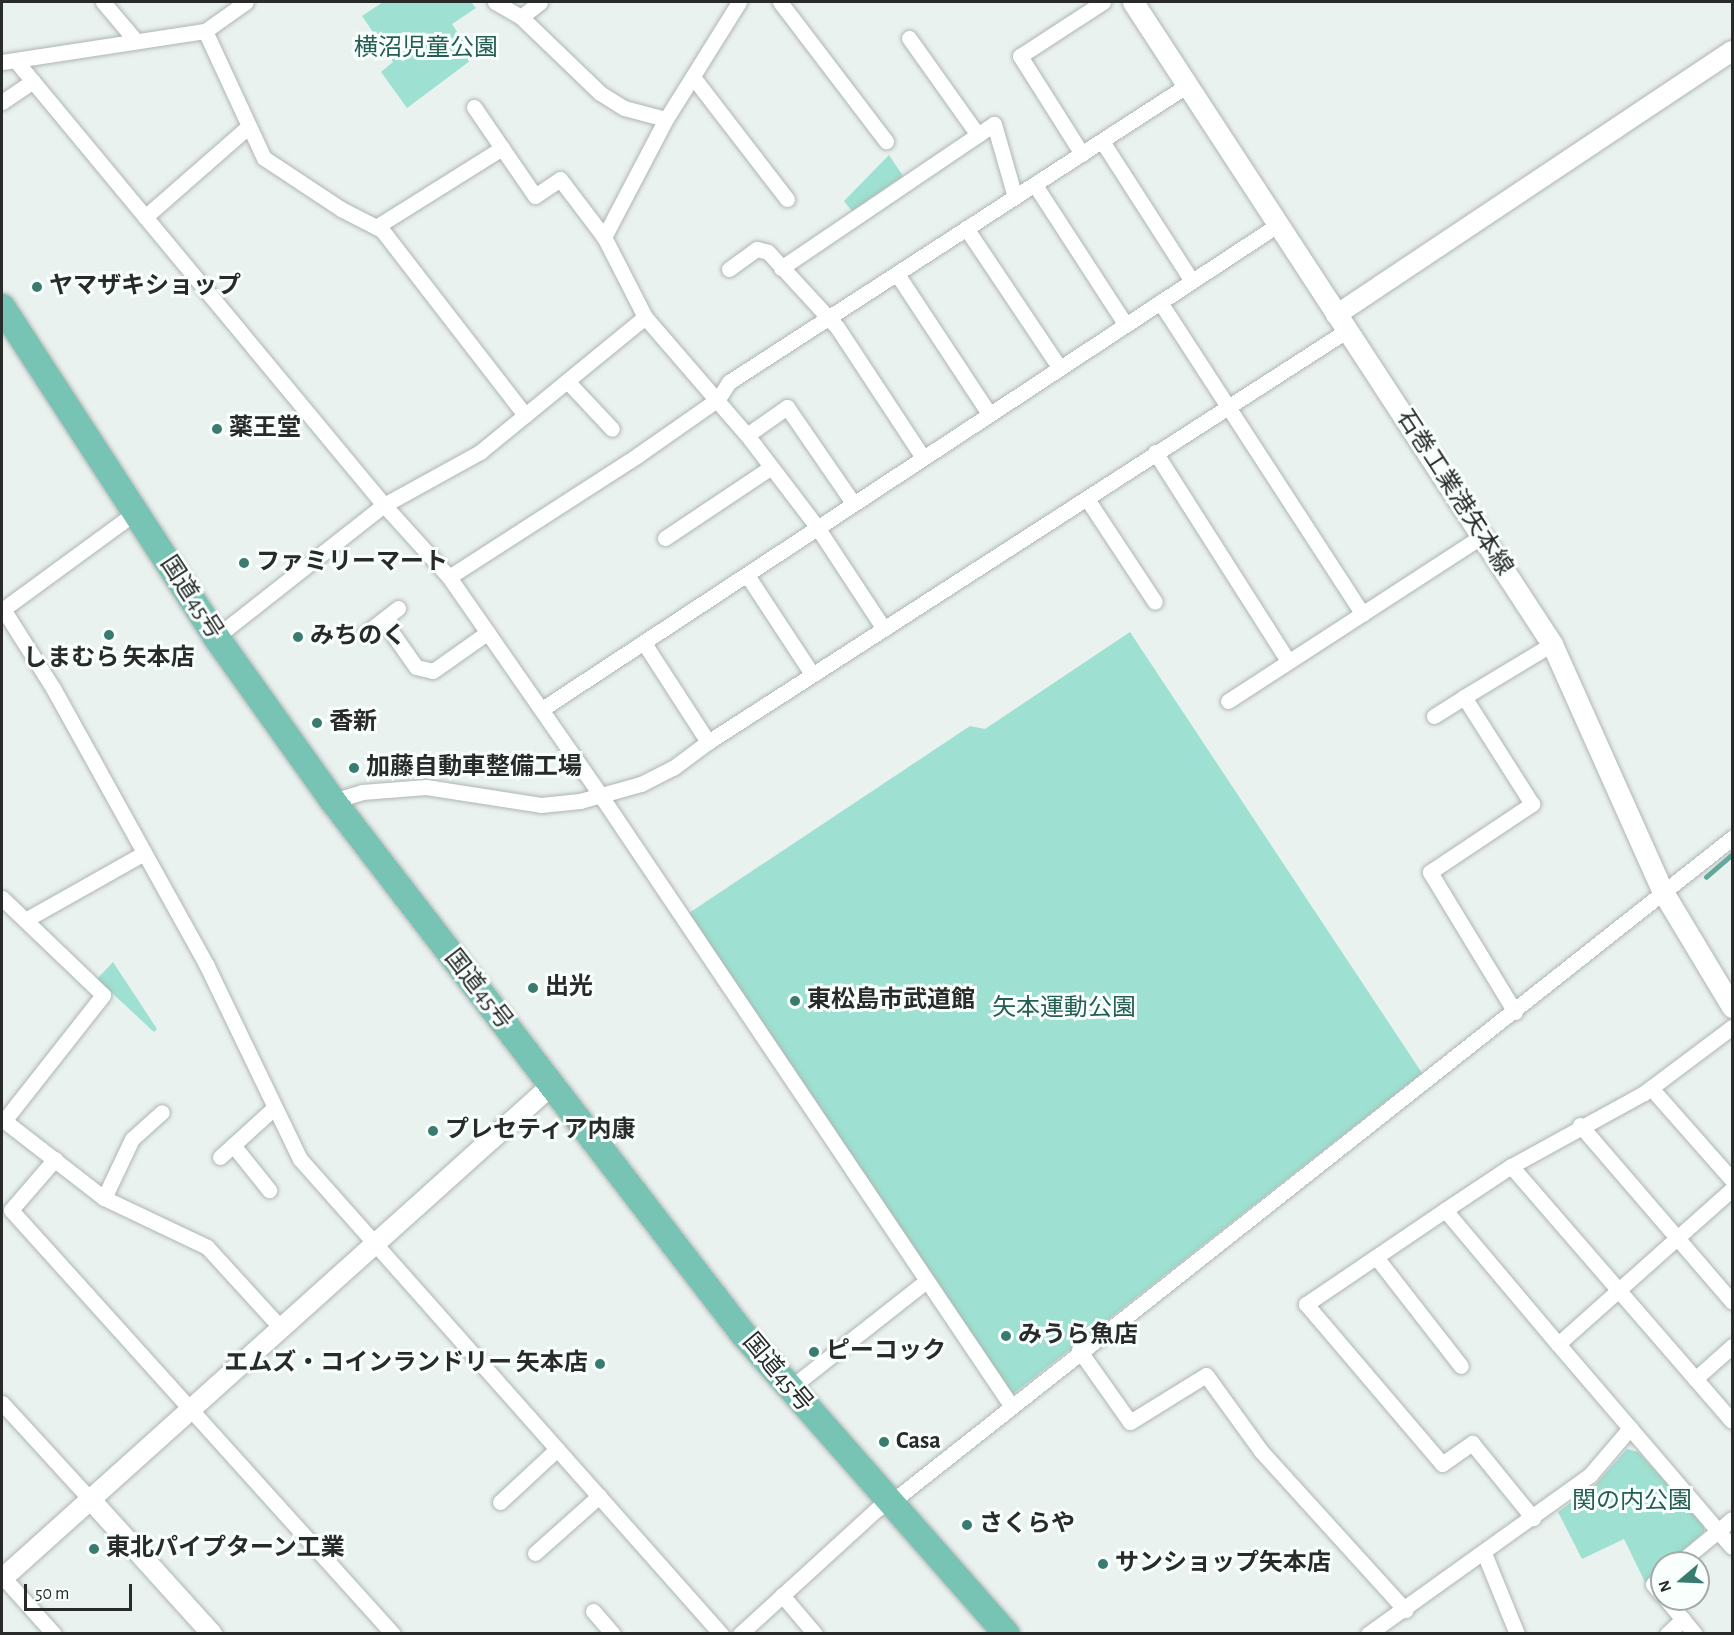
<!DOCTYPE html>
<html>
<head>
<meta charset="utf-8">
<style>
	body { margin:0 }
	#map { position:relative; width:1734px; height:1635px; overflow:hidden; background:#eaf2f0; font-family:"Alegreya Sans","Noto Sans JP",sans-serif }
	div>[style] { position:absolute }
	.green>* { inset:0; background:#9ee0d1 }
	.stream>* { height:4.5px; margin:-2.25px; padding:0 2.25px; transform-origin:2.25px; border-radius:2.25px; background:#63a99a }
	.roads { filter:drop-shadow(0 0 2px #aeb5b3) drop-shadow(0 0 2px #aeb5b3) }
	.minor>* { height:15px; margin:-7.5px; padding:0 7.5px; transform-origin:7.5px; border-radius:7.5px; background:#fff }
	.tertiary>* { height:20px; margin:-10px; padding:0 10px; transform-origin:10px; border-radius:10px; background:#fff }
	.secondary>* { height:21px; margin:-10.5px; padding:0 10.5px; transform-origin:10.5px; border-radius:10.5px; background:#fff }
	.trunk>* { height:26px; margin:-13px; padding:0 13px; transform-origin:13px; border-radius:13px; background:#77c3b4 }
	.dots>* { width:16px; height:16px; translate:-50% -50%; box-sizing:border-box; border:3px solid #f8fffd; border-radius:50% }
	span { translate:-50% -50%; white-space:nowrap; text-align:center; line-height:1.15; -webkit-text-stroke:6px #f8fffd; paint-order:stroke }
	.park-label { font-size:24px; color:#255e53 }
	.poi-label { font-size:24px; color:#282b2a; font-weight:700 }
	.left { translate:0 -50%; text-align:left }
	.right { translate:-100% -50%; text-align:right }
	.street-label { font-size:24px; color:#282b2a }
	.frame { position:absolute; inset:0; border:3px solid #282b2a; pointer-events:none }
	.north { position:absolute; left:1650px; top:1551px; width:60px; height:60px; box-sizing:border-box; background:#f8fffd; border:2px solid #a5aaa9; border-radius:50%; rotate:251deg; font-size:16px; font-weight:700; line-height:24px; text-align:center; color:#282b2a }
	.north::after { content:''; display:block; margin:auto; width:21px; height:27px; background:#397c6f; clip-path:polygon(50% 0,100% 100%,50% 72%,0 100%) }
	.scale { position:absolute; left:24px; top:1584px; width:108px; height:27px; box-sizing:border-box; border:3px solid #282b2a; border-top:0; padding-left:8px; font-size:18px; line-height:21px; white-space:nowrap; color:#282b2a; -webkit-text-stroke:4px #f8fffd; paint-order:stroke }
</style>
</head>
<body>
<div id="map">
	<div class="green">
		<div style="clip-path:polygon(383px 2px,471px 2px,476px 8px,452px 24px,474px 58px,407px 108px,381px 72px,393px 62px,362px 16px)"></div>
		<div style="clip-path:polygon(889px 155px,903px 176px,852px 211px,844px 201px)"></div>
		<div style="clip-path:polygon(1130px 632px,1422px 1073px,1013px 1394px,870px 1194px,689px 913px,970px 726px,985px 729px)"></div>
		<div style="clip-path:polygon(113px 962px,157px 1029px,154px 1032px,97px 979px)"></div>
		<div style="clip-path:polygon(1627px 1449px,1638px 1452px,1704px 1524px,1704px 1532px,1669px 1563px,1662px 1563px,1662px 1570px,1646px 1584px,1624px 1539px,1582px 1559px,1558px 1512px,1596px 1484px)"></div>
	</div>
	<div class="stream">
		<div style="left:1706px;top:877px;width:35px;rotate:-41deg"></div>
	</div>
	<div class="roads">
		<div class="minor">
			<div style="left:103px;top:2px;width:51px;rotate:49.8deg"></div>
			<div style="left:495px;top:2px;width:30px;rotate:30deg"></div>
			<div style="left:521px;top:17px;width:110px;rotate:43.9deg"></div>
			<div style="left:600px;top:93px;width:28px;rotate:32deg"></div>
			<div style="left:624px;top:108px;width:43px;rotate:14.7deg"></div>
			<div style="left:780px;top:2px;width:175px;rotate:52.7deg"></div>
			<div style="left:521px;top:17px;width:24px;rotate:-38deg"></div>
			<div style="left:205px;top:31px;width:140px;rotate:65.1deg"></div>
			<div style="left:264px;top:158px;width:92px;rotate:33.5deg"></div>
			<div style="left:341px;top:209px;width:46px;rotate:27.1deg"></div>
			<div style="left:382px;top:230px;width:234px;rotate:52.3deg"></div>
			<div style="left:909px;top:38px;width:119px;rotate:54.6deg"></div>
			<div style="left:16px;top:61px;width:577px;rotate:50.35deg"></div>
			<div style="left:384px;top:505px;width:97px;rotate:47.9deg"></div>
			<div style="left:449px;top:577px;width:267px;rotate:55.2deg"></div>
			<div style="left:601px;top:796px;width:736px;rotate:56.07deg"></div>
			<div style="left:2px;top:62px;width:205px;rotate:-8.7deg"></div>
			<div style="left:205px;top:31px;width:50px;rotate:-35.3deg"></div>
			<div style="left:693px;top:77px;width:154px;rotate:52.4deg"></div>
			<div style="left:2px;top:102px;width:37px;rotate:-34deg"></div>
			<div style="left:474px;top:107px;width:50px;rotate:55.7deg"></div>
			<div style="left:1102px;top:141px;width:166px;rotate:57.3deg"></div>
			<div style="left:1082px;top:154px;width:116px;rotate:-122.3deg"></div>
			<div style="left:1020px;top:56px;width:99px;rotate:-33deg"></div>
			<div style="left:1035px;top:185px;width:167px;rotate:57deg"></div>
			<div style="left:145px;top:217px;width:138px;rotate:-41.2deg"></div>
			<div style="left:376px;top:227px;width:149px;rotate:-32.1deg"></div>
			<div style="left:502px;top:148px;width:58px;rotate:55.5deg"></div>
			<div style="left:535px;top:196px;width:30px;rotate:-34deg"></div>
			<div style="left:560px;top:179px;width:73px;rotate:52.8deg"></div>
			<div style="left:966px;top:228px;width:167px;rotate:56.2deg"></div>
			<div style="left:781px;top:268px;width:257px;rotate:-34.1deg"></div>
			<div style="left:994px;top:124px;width:76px;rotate:74deg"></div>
			<div style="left:729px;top:269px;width:34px;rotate:-36deg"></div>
			<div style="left:757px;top:249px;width:11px;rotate:15deg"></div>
			<div style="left:768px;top:252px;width:102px;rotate:47.4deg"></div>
			<div style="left:837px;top:327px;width:154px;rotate:56.6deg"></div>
			<div style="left:897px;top:274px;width:165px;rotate:56.6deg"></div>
			<div style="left:1160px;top:302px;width:372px;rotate:57deg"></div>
			<div style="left:645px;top:317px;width:156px;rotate:49.2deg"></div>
			<div style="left:747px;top:435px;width:116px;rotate:52.7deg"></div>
			<div style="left:817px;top:527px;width:122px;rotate:56.7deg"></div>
			<div style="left:568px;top:382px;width:64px;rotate:46.9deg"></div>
			<div style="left:747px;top:435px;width:49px;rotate:-35deg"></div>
			<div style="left:787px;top:407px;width:116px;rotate:55.5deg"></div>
			<div style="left:1155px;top:452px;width:248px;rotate:57.5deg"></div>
			<div style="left:1087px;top:499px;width:123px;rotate:56.6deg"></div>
			<div style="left:665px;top:538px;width:126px;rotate:-33.7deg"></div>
			<div style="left:747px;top:575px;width:118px;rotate:56.7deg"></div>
			<div style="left:449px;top:577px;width:225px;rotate:-32.8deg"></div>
			<div style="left:638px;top:455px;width:98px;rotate:-35deg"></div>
			<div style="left:718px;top:399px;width:20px;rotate:-57deg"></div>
			<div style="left:729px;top:382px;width:544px;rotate:-32.93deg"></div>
			<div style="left:3px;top:609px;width:93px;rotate:57.7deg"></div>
			<div style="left:53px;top:688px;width:318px;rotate:61deg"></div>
			<div style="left:207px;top:966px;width:214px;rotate:64.3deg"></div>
			<div style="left:300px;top:1159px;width:635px;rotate:48.45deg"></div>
			<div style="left:2px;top:610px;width:166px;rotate:-36.2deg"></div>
			<div style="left:383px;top:620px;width:57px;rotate:54.9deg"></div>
			<div style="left:416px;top:667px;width:17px;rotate:13deg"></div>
			<div style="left:433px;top:671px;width:67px;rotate:-35.3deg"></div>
			<div style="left:365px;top:634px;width:42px;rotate:-38.2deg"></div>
			<div style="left:216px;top:637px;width:214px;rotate:-38.2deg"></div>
			<div style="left:384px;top:505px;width:110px;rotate:-28.9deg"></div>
			<div style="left:480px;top:452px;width:213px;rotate:-39.3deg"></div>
			<div style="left:645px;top:317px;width:90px;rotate:-117.1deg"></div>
			<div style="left:604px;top:237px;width:133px;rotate:-62.3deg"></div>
			<div style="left:666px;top:119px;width:138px;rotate:-58deg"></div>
			<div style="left:644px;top:643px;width:118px;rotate:57.1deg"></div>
			<div style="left:1228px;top:701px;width:305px;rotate:-33deg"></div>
			<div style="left:542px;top:709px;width:879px;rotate:-33.35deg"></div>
			<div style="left:1434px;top:716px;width:36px;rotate:-32deg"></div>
			<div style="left:333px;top:801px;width:30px;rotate:-17deg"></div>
			<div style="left:362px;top:792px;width:64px;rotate:-4.5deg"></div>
			<div style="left:426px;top:787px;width:116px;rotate:8.9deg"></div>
			<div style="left:541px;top:805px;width:39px;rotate:-6deg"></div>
			<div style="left:580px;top:801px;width:63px;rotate:-15.6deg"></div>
			<div style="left:641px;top:784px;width:36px;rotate:-27deg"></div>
			<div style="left:673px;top:768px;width:44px;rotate:-36.6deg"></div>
			<div style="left:708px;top:742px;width:759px;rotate:-32.79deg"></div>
			<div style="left:2px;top:898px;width:140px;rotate:43.8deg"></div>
			<div style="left:103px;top:995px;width:160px;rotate:128.2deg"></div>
			<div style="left:27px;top:919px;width:134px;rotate:-29.4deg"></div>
			<div style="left:1515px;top:1012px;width:164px;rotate:-121.3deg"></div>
			<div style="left:1430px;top:872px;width:123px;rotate:-33.7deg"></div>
			<div style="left:1532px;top:804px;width:127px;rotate:-122.4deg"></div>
			<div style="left:1464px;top:697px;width:103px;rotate:-31.1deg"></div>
			<div style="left:1732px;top:1027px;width:110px;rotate:143.1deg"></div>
			<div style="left:1644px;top:1093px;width:152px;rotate:151.2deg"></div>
			<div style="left:1511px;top:1166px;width:337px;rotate:49.1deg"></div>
			<div style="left:1651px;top:1088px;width:123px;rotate:48.6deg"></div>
			<div style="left:2px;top:1119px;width:129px;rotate:37.8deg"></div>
			<div style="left:104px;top:1198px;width:114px;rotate:25.4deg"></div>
			<div style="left:207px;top:1247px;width:110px;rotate:47.6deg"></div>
			<div style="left:1580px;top:1125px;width:233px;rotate:49.3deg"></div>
			<div style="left:233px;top:1145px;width:58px;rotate:51.3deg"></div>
			<div style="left:220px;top:1157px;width:74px;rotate:-42.3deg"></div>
			<div style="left:55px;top:1159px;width:67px;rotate:130.8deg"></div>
			<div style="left:11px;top:1210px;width:571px;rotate:47.98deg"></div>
			<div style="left:1511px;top:1166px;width:79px;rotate:146.3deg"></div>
			<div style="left:1445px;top:1210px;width:175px;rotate:49.9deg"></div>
			<div style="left:1732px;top:1189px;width:233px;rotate:138.3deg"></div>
			<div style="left:1558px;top:1344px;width:246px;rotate:49.4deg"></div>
			<div style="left:1718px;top:1531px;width:18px;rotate:-41deg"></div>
			<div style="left:104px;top:1198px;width:65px;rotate:-64.6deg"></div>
			<div style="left:132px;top:1139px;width:40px;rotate:-42deg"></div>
			<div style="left:1445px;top:1210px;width:168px;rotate:145.9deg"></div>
			<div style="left:1306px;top:1304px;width:210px;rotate:49.6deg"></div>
			<div style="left:1442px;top:1464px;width:37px;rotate:-35deg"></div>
			<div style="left:1472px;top:1443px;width:97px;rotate:50.9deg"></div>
			<div style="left:1376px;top:1257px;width:138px;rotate:52.1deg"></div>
			<div style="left:1079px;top:1350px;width:88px;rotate:54.7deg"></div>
			<div style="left:1130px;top:1422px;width:89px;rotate:-31.7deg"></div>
			<div style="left:1206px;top:1375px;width:94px;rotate:54.1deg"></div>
			<div style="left:1261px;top:1451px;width:215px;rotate:47.8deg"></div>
			<div style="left:1695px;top:1379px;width:50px;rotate:-41.7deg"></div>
			<div style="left:789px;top:1389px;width:174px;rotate:-38.2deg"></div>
			<div style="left:2px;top:1403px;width:130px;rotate:47.5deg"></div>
			<div style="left:500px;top:1502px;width:78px;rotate:-42.9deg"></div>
			<div style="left:535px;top:1553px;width:86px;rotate:-41.7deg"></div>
			<div style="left:1484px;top:1553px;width:87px;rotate:67.8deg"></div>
			<div style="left:1679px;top:1563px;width:50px;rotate:-39.4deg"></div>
			<div style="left:1718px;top:1531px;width:21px;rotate:49deg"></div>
			<div style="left:3px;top:1577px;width:76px;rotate:48.2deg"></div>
			<div style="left:1662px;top:1577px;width:11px;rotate:142deg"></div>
			<div style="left:1653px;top:1584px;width:14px;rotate:51deg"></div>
			<div style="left:782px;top:1595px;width:51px;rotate:49.8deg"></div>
			<div style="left:1666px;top:1599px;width:45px;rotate:50.4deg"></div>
			<div style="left:593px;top:1611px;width:30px;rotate:49deg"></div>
			<div style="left:740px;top:1634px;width:185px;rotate:-42.4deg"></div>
			<div style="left:877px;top:1509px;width:26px;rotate:-31deg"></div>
			<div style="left:899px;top:1496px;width:1062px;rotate:-38.31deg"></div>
			<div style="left:1368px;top:1634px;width:273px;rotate:-35.6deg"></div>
			<div style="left:1590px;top:1475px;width:62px;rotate:-49.6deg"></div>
			<div style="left:1667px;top:1634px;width:22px;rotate:-43deg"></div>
		</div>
		<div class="tertiary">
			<div style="left:1336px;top:315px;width:476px;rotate:-33.7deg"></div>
			<div style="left:90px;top:1499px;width:182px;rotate:47.9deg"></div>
			<div style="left:2px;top:1579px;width:739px;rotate:-41.93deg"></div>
		</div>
		<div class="secondary">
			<div style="left:1133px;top:2px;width:767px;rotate:56.87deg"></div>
			<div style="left:1552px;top:644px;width:272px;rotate:65.9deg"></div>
			<div style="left:1663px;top:892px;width:134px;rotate:59deg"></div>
		</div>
		<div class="trunk">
			<div style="left:2px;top:307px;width:393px;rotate:57deg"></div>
			<div style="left:216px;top:637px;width:201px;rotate:54.5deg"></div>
			<div style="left:333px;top:801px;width:674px;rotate:52.42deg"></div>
			<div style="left:744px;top:1335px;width:398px;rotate:48.7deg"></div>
		</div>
	</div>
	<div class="dots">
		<div style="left:37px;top:287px;background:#397c6f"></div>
		<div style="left:217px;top:429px;background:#397c6f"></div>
		<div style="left:244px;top:563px;background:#397c6f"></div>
		<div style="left:109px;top:635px;background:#397c6f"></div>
		<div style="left:298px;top:637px;background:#397c6f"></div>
		<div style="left:317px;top:723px;background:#397c6f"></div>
		<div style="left:354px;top:768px;background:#397c6f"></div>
		<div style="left:533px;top:988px;background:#397c6f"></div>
		<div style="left:795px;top:1001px;background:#397c6f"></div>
		<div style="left:433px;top:1131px;background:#397c6f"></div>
		<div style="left:1006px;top:1336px;background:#397c6f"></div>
		<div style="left:814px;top:1352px;background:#397c6f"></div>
		<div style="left:600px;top:1364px;background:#397c6f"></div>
		<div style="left:884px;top:1442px;background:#397c6f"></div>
		<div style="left:967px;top:1525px;background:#397c6f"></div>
		<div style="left:94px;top:1549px;background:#397c6f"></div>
		<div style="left:1103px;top:1564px;background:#397c6f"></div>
	</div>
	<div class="park-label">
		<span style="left:426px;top:49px">横沼児童公園</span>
		<span style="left:1064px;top:1009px">矢本運動公園</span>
		<span style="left:1632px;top:1502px">関の内公園</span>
	</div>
	<div class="poi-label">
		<span class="left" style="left:49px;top:287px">ヤマザキショップ</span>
		<span class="left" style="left:229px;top:429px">薬王堂</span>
		<span class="left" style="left:256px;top:563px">ファミリーマート</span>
		<span class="left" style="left:310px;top:637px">みちのく</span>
		<span style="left:109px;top:659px">しまむら 矢本店</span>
		<span class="left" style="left:329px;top:723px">香新</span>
		<span class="left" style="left:366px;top:768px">加藤自動車整備工場</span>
		<span class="left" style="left:545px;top:988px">出光</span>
		<span class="left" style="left:807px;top:1001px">東松島市武道館</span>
		<span class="left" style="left:445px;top:1131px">プレセティア内康</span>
		<span class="left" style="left:1018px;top:1336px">みうら魚店</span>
		<span class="left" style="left:826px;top:1352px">ピーコック</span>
		<span class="right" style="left:588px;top:1364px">エムズ・コインランドリー 矢本店</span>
		<span class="left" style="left:896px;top:1442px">Casa</span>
		<span class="left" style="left:979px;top:1525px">さくらや</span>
		<span class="left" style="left:106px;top:1549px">東北パイプターン工業</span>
		<span class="left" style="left:1115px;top:1564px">サンショップ矢本店</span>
	</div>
	<div class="street-label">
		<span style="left:1454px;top:493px;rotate:57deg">石巻工業港矢本線</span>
		<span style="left:191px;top:598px;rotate:57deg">国道45号</span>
		<span style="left:478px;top:990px;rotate:52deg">国道45号</span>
		<span style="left:777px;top:1373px;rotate:50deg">国道45号</span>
	</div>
	<div class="frame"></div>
	<div class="north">N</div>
	<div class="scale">50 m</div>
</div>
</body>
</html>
